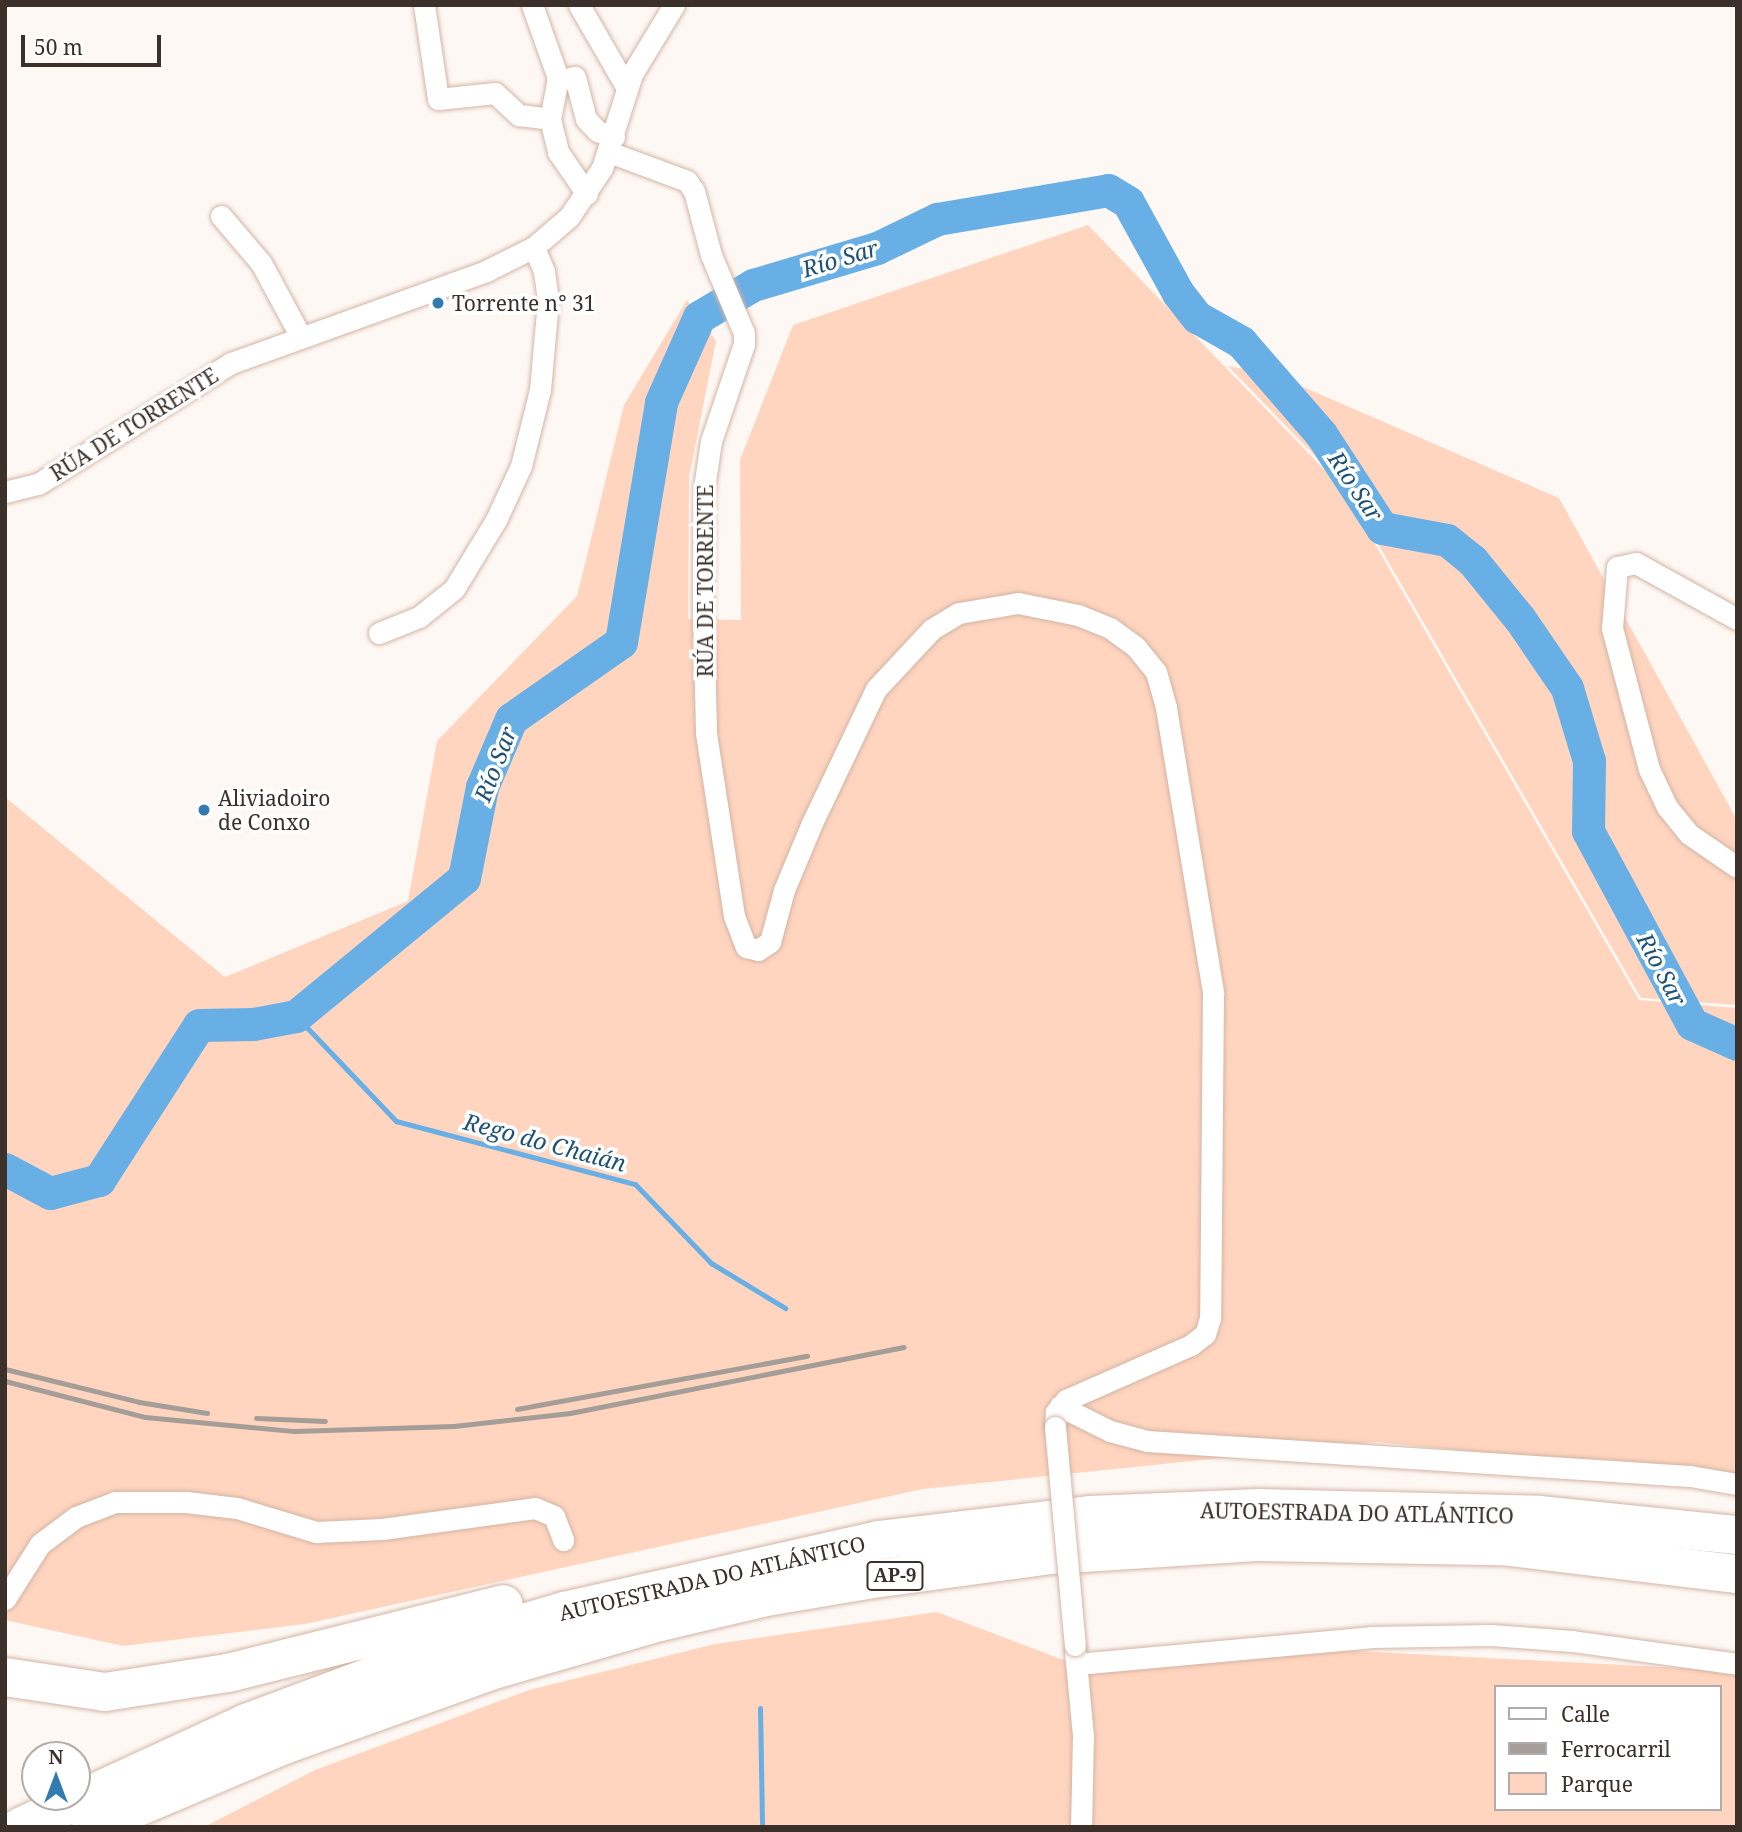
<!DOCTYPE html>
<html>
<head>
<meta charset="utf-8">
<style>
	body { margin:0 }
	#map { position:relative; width:1742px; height:1832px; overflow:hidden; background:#fef8f4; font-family:"Noto Serif",serif }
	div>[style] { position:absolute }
	.green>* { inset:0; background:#ffd5bf }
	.stream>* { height:5px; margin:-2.5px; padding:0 2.5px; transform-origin:2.5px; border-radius:2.5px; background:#68afe6 }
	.river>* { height:33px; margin:-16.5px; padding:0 16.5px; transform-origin:16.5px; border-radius:16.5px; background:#68afe6 }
	.roads { filter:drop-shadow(0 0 2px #d2b5a6) drop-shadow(0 0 2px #d2b5a6) }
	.minor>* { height:21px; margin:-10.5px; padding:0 10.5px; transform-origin:10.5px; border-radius:10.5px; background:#fff }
	.motorway>* { height:38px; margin:-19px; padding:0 19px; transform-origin:19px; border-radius:19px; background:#fff }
	.rail>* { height:5px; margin:-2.5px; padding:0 2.5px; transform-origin:2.5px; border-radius:2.5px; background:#a59d98 }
	.bridges { filter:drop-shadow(0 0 2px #d2b5a6) drop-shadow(0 0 2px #d2b5a6) }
	.minor-bridge>* { height:21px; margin:-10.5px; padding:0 10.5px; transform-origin:10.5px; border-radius:10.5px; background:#fff }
	.dots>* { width:19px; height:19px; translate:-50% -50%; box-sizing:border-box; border:4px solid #fff; border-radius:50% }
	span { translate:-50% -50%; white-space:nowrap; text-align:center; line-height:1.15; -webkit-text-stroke:7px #fff; paint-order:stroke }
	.shield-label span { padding:2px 5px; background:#fff; border:2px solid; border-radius:5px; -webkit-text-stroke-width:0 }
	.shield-label { font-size:19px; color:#3b302a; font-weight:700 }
	.poi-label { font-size:21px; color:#3b302a }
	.left { translate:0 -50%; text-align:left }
	.street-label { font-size:21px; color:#3b302a }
	.water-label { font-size:23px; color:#1e5277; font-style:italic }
	.frame { position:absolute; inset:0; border:7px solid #3b302a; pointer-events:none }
	.legend { position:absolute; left:1494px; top:1685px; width:228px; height:126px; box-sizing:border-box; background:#fff; border:2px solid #b1acaa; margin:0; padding:9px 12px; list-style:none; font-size:21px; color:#3b302a }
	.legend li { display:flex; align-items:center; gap:14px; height:35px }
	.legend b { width:35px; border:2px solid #b1acaa }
	.north { position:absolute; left:21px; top:1741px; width:70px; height:70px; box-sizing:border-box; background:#fff; border:2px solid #b1acaa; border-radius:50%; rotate:0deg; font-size:19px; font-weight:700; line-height:28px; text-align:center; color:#3b302a }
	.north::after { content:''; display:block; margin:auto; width:24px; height:32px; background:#337baf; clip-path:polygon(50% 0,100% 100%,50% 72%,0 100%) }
	.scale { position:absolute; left:21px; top:35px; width:140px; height:32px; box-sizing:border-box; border:4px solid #3b302a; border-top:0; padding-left:9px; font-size:21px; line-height:24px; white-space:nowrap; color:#3b302a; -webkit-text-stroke:5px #fff; paint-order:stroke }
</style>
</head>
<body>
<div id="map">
	<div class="green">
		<div style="clip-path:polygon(1088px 225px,1343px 489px,1639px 1000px,1737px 1008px,1737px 1478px,1377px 1442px,923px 1489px,305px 1624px,123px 1646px,5px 1620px,5px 797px,225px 977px,408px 901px,437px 741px,577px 596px,624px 405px,687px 300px,716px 341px,689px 477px,688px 619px,741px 620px,740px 460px,793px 325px)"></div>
		<div style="clip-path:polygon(1228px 366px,1278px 376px,1559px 498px,1737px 820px,1737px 1005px,1641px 998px,1345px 487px)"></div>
		<div style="clip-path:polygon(evenodd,937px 1612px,1095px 1672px,1337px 1650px,1737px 1671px,1737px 1827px,204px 1827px,315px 1770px,529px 1690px,715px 1644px,937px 1612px,1495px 1687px,1719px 1687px,1719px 1809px,1495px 1809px,1495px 1687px)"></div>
	</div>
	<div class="stream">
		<div style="left:296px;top:1016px;width:145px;rotate:46.4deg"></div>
		<div style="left:396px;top:1121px;width:247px;rotate:14.8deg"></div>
		<div style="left:635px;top:1184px;width:110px;rotate:46.1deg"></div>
		<div style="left:711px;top:1263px;width:87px;rotate:31.3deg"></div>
		<div style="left:760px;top:1708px;width:119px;rotate:89deg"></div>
	</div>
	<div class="river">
		<div style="left:5px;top:1169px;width:51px;rotate:28.1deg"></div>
		<div style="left:50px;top:1193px;width:51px;rotate:-14.9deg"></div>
		<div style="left:99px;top:1180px;width:184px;rotate:-57.2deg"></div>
		<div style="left:199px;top:1025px;width:54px;rotate:-1.1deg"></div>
		<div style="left:253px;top:1024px;width:44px;rotate:-10.5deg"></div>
		<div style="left:296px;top:1016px;width:217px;rotate:-39.4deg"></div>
		<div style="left:464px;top:878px;width:93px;rotate:-78.8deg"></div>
		<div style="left:482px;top:787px;width:74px;rotate:-66.9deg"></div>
		<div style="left:511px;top:719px;width:134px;rotate:-35deg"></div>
		<div style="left:621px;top:642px;width:243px;rotate:-80.5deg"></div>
		<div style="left:661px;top:402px;width:93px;rotate:-65.9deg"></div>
		<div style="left:699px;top:317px;width:63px;rotate:-30.7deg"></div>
		<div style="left:753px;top:285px;width:129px;rotate:-16.6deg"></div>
		<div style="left:877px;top:248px;width:67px;rotate:-25.8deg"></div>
		<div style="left:937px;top:219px;width:173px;rotate:-9.6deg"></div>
		<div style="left:1108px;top:190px;width:23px;rotate:31deg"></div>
		<div style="left:1128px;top:202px;width:104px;rotate:61.2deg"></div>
		<div style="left:1178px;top:293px;width:31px;rotate:52deg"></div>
		<div style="left:1197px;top:317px;width:51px;rotate:29.6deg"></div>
		<div style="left:1241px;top:342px;width:122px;rotate:49deg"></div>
		<div style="left:1321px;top:434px;width:112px;rotate:57deg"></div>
		<div style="left:1382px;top:528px;width:66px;rotate:10.5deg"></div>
		<div style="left:1447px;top:540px;width:32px;rotate:39deg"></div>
		<div style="left:1472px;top:560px;width:76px;rotate:50.9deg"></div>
		<div style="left:1520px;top:619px;width:83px;rotate:55.7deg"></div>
		<div style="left:1567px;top:688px;width:76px;rotate:73.2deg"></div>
		<div style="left:1589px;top:761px;width:70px;rotate:90.8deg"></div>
		<div style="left:1588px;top:831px;width:219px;rotate:61.7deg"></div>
		<div style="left:1692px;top:1024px;width:49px;rotate:24deg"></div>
	</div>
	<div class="roads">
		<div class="minor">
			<div style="left:424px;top:5px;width:95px;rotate:81.5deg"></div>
			<div style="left:438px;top:99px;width:57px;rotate:-6deg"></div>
			<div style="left:495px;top:93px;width:33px;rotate:43deg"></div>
			<div style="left:519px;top:115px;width:31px;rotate:7deg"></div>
			<div style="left:532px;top:5px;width:77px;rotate:70.4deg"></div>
			<div style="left:558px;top:78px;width:42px;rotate:101deg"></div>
			<div style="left:550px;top:119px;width:34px;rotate:76deg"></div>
			<div style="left:558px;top:152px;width:51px;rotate:55.4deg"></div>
			<div style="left:579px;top:5px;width:96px;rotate:60deg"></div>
			<div style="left:557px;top:81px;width:18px;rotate:-13deg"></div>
			<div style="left:575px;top:77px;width:43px;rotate:75.3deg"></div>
			<div style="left:586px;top:119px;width:16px;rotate:47deg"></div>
			<div style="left:597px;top:131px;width:18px;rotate:19deg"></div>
			<div style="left:609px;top:152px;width:83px;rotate:20.4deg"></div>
			<div style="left:687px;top:181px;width:12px;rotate:55deg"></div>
			<div style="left:694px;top:191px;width:66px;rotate:75.1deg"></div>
			<div style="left:711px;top:255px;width:85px;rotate:67.1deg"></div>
			<div style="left:744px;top:333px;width:11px;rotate:90deg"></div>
			<div style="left:744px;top:344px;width:102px;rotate:108.8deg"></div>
			<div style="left:711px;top:441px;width:48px;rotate:98.5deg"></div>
			<div style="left:704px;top:488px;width:120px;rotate:90.5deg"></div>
			<div style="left:703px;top:608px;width:125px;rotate:88.6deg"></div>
			<div style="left:706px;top:733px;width:185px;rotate:81.3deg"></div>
			<div style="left:734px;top:916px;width:33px;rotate:69deg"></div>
			<div style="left:746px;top:947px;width:12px;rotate:14deg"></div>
			<div style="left:758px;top:950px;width:14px;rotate:-34deg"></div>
			<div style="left:770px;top:942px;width:54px;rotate:-74.9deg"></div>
			<div style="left:784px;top:890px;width:73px;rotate:-67.3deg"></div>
			<div style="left:812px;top:823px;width:148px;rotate:-64.5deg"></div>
			<div style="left:876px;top:689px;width:82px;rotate:-47deg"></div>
			<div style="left:932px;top:629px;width:31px;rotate:-31deg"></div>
			<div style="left:959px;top:613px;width:60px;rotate:-9.6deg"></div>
			<div style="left:1018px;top:603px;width:61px;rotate:11.3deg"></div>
			<div style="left:1078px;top:615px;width:35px;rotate:22deg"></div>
			<div style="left:1110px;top:628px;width:31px;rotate:36deg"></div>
			<div style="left:1135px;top:646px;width:33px;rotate:51deg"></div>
			<div style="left:1156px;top:672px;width:37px;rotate:74deg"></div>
			<div style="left:1166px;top:708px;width:289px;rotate:80.6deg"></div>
			<div style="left:1213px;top:993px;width:325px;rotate:90.5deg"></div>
			<div style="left:1210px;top:1318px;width:17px;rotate:107deg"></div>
			<div style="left:1205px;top:1334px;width:18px;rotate:142deg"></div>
			<div style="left:1191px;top:1345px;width:137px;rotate:156.3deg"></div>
			<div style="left:1066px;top:1400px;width:16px;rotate:130deg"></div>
			<div style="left:1056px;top:1412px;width:15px;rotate:94deg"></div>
			<div style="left:221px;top:216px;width:62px;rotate:49.6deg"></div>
			<div style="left:261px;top:263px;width:82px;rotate:61.6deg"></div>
			<div style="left:5px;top:492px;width:34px;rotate:-14deg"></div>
			<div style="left:38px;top:484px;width:228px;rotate:-32.1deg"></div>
			<div style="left:231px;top:363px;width:271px;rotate:-19.8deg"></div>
			<div style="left:486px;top:271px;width:54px;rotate:-26.6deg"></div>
			<div style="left:534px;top:247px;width:46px;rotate:-40.6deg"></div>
			<div style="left:569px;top:217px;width:59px;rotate:-56deg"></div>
			<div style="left:602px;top:168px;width:99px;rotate:-72.3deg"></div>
			<div style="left:632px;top:74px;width:81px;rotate:-58.7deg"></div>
			<div style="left:1737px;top:619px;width:115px;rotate:-151deg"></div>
			<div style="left:1636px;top:563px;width:19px;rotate:168deg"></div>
			<div style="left:1617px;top:567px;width:61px;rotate:94.7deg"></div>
			<div style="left:1612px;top:628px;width:146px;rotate:75.3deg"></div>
			<div style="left:1649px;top:769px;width:42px;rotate:64.7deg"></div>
			<div style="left:1667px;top:807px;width:35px;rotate:51deg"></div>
			<div style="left:1689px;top:834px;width:58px;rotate:34.5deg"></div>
			<div style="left:379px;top:633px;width:43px;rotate:-21.8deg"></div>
			<div style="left:419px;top:617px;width:45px;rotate:-38.7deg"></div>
			<div style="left:454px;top:589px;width:81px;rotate:-58.7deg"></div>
			<div style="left:496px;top:520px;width:60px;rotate:-65.2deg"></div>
			<div style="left:521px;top:466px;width:78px;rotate:-76deg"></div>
			<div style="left:540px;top:390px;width:90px;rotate:-84.9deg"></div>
			<div style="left:548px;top:300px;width:29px;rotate:-98deg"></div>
			<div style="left:544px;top:271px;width:26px;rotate:-113deg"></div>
			<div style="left:1060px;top:1406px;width:56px;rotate:26.6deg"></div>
			<div style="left:1110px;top:1431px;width:38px;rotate:15deg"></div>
			<div style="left:1147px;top:1441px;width:544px;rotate:3.69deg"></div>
			<div style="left:1690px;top:1476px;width:48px;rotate:9.7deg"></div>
			<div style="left:5px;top:1599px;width:65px;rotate:-57.5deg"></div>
			<div style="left:40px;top:1544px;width:45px;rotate:-36.9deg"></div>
			<div style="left:76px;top:1517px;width:42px;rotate:-21deg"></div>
			<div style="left:115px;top:1502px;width:71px"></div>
			<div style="left:186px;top:1502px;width:51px;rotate:6.7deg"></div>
			<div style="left:237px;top:1508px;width:83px;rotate:16.9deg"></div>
			<div style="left:316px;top:1532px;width:66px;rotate:-2.6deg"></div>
			<div style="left:382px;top:1529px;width:154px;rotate:-7.8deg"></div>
			<div style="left:535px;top:1508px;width:21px;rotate:23deg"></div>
			<div style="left:554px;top:1516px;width:26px;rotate:69deg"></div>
			<div style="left:1075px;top:1651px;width:84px;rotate:84.6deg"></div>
			<div style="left:1083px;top:1735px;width:92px;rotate:91.2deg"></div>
			<div style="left:1077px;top:1664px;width:295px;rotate:-5.2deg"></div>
			<div style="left:1371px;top:1637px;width:120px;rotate:-1deg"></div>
			<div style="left:1491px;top:1635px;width:81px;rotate:4.2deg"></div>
			<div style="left:1572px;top:1641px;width:167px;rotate:7.9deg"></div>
		</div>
		<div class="motorway">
			<div style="left:5px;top:1677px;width:101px;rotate:8.5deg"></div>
			<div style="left:105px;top:1692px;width:124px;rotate:-8.8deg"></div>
			<div style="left:228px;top:1673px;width:284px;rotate:-14deg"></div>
			<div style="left:20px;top:1827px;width:249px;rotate:-24.7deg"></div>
			<div style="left:246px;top:1723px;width:249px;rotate:-20.5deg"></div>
			<div style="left:479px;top:1636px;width:89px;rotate:-16.4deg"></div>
			<div style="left:564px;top:1611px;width:322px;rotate:-12.7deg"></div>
			<div style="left:878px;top:1540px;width:213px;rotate:-6.7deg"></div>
			<div style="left:1090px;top:1515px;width:170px;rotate:-2.4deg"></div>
			<div style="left:1260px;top:1508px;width:279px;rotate:1.4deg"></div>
			<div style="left:1539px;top:1515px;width:199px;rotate:5.8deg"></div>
			<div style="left:91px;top:1827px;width:213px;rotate:-23deg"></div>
			<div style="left:287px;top:1744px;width:223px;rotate:-19.7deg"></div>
			<div style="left:497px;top:1669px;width:170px;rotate:-16.1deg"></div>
			<div style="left:660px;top:1622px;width:109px;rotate:-13.3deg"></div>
			<div style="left:766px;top:1597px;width:101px;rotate:-9.6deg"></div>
			<div style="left:866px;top:1580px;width:187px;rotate:-7.7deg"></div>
			<div style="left:1051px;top:1555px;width:209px;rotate:-3.6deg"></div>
			<div style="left:1260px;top:1542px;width:241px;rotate:1deg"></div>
			<div style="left:1501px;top:1546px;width:238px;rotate:6.8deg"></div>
		</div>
	</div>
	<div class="rail">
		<div style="left:5px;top:1369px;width:138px;rotate:13.8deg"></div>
		<div style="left:139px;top:1402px;width:69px;rotate:9.2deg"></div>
		<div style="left:5px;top:1381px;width:145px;rotate:14.4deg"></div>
		<div style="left:145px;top:1417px;width:150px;rotate:5.4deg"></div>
		<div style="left:294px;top:1431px;width:160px;rotate:-1.8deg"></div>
		<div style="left:454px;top:1426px;width:117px;rotate:-6.4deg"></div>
		<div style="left:570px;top:1413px;width:340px;rotate:-11.2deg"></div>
		<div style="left:517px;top:1409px;width:295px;rotate:-10.4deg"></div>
		<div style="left:256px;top:1418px;width:69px;rotate:2.5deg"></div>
	</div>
	<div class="bridges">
		<div class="minor-bridge">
			<div style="left:1055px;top:1427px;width:219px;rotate:84.8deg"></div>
		</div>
	</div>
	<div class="dots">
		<div style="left:438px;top:303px;background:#337baf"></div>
		<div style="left:204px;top:810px;background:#337baf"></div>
	</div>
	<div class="shield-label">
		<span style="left:895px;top:1576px">AP-9</span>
	</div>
	<div class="poi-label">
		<span class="left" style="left:452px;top:303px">Torrente n° 31</span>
		<span class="left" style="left:218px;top:810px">Aliviadoiro<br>de Conxo</span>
	</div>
	<div class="street-label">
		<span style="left:134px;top:424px;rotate:-32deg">RÚA DE TORRENTE</span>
		<span style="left:705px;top:581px;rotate:-90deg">RÚA DE TORRENTE</span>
		<span style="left:1357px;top:1513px;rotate:1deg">AUTOESTRADA DO ATLÁNTICO</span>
		<span style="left:712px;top:1578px;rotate:-13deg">AUTOESTRADA DO ATLÁNTICO</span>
	</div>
	<div class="water-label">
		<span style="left:840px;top:258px;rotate:-17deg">Río Sar</span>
		<span style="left:1356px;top:486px;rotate:56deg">Río Sar</span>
		<span style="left:495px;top:764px;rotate:-69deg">Río Sar</span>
		<span style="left:1662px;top:969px;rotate:62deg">Río Sar</span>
		<span style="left:545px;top:1142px;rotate:15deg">Rego do Chaián</span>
	</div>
	<div class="frame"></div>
	<ul class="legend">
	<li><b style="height:9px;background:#fff"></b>Calle</li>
	<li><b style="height:9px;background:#a59d98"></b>Ferrocarril</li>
	<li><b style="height:19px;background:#ffd5bf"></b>Parque</li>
	</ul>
	<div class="north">N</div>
	<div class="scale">50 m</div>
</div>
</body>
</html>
